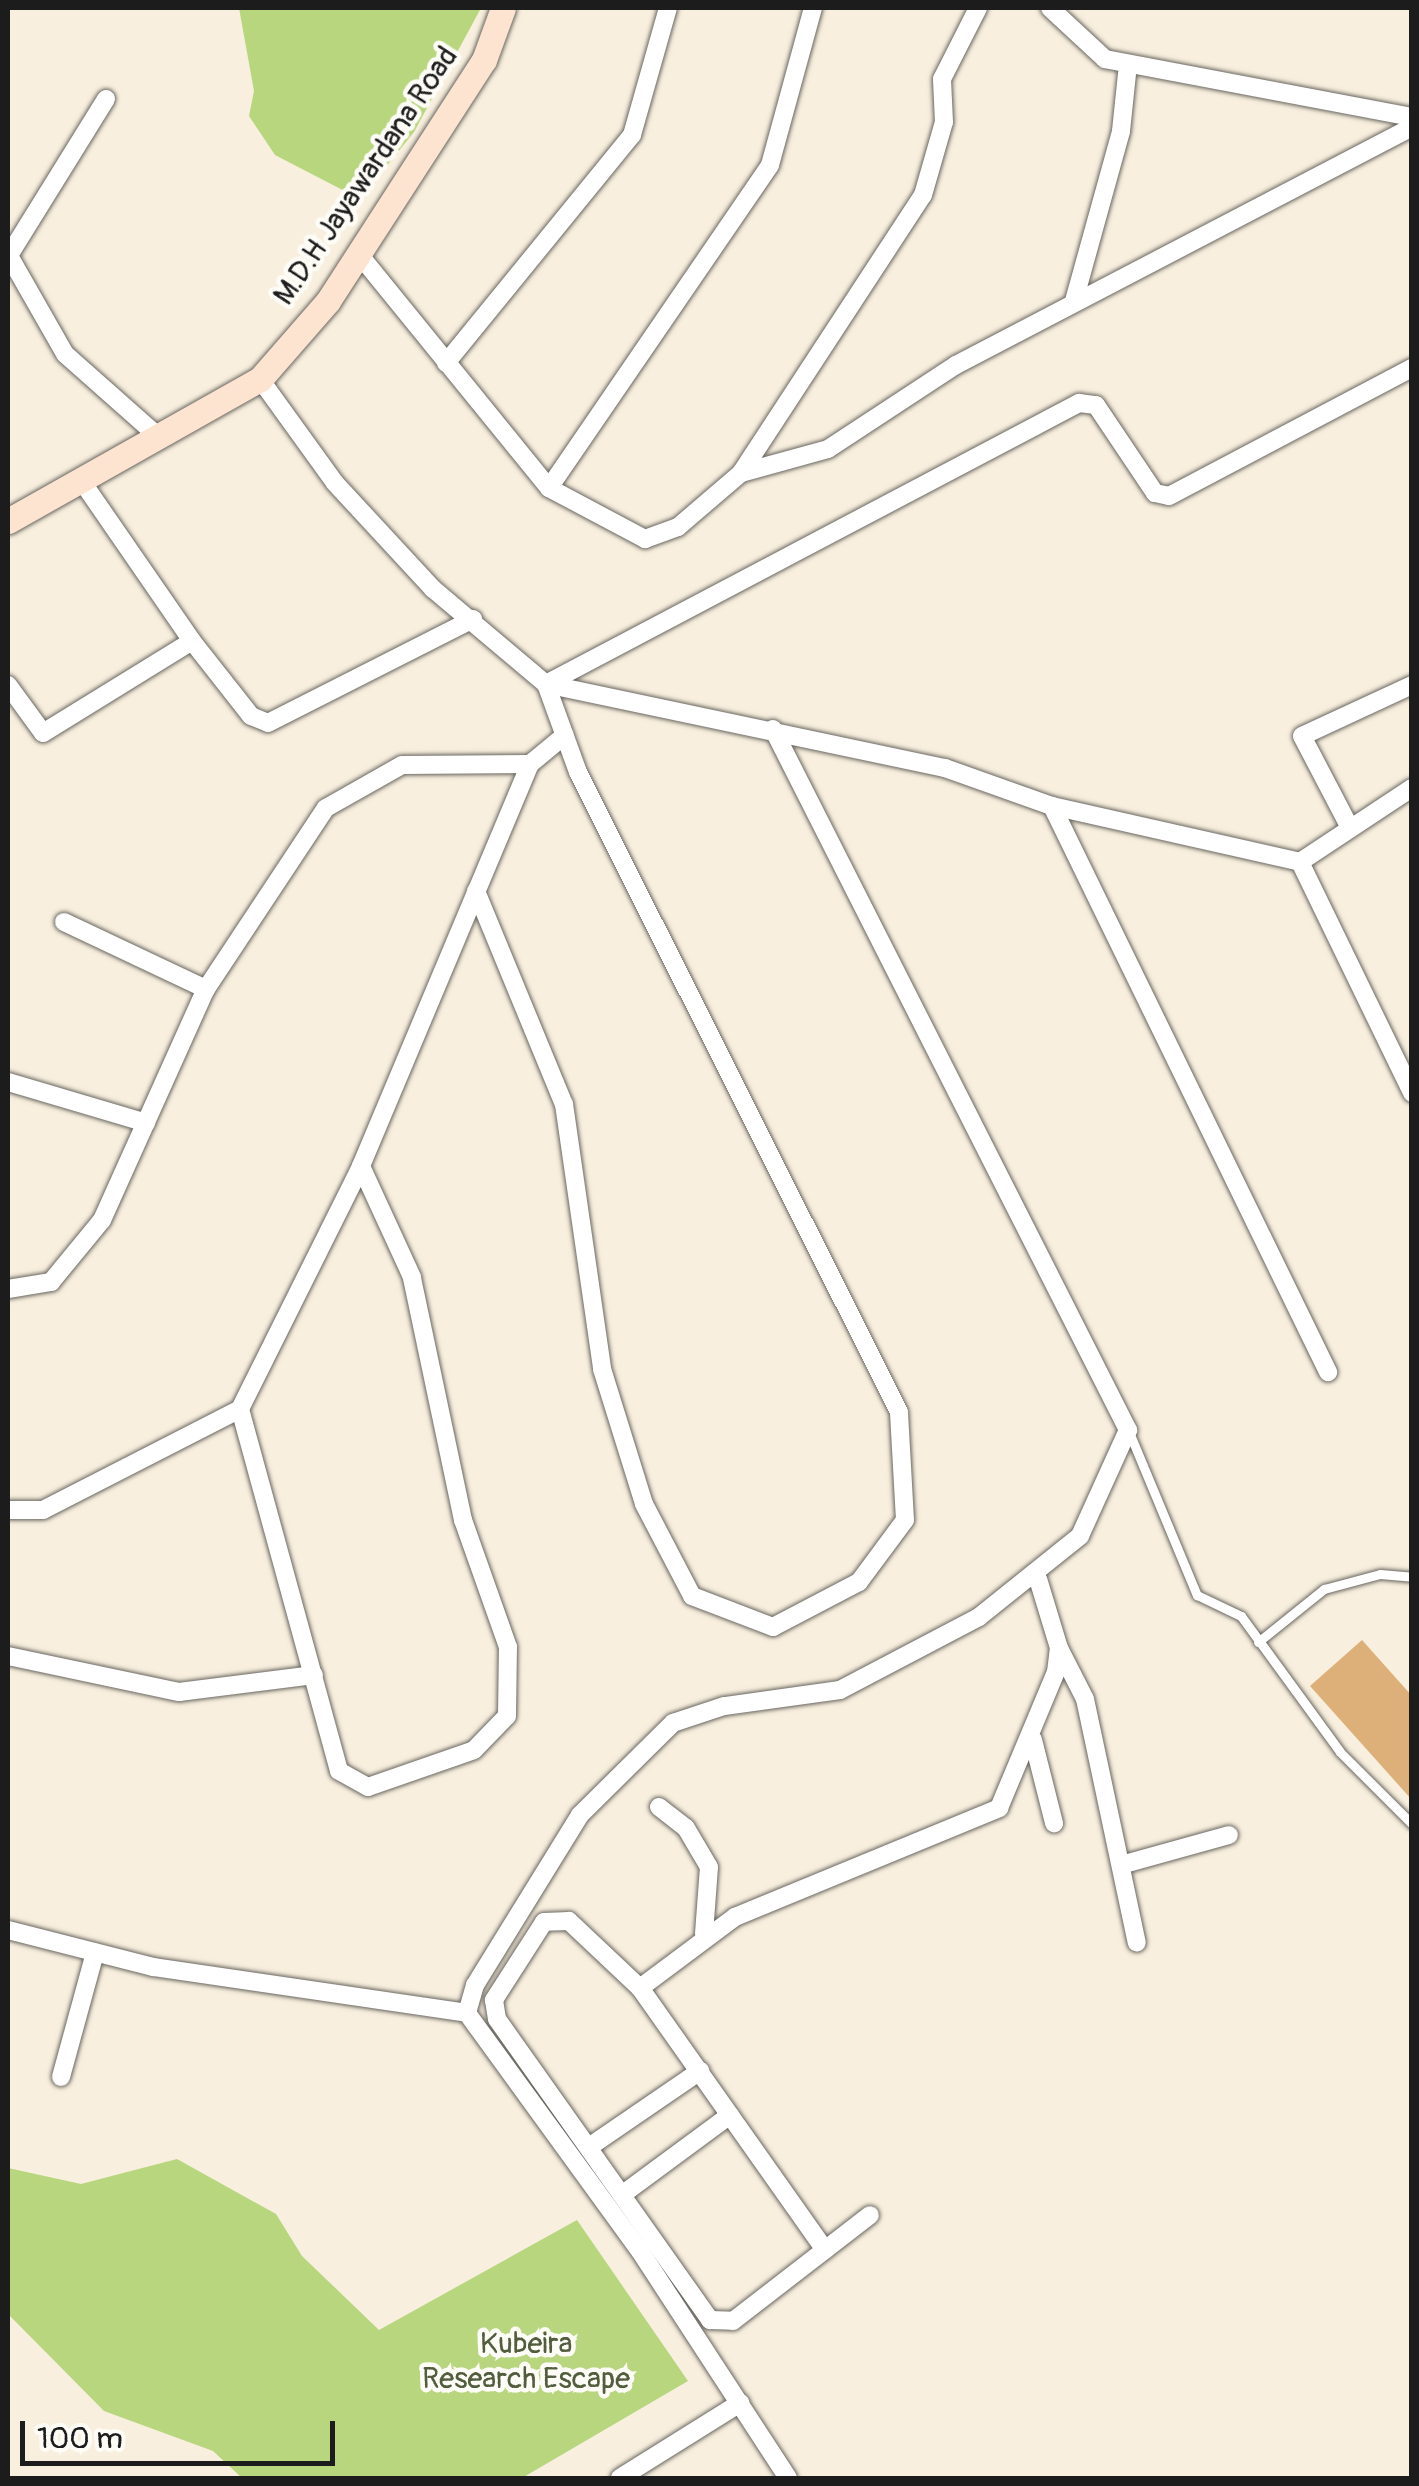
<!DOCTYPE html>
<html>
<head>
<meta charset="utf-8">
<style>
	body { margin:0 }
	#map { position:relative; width:1419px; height:2486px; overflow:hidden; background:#f8efde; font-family:Pangolin,sans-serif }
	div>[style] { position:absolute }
	.green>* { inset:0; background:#b7d67e }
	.building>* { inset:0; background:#ddb07a }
	.roads { filter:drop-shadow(0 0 2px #696660) drop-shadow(0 0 2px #696660) }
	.lane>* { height:9px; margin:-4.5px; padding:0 4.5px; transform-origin:4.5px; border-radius:4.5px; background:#fff }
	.street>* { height:18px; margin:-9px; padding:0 9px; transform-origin:9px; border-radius:9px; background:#fff }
	.secondary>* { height:25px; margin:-12.5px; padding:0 12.5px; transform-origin:12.5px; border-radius:12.5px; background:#fde4d1 }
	span { translate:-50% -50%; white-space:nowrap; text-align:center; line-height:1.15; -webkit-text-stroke:9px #fdfcf7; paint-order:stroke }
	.street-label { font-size:30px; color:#1c1c1c }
	.park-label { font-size:30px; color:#525d3e }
	.frame { position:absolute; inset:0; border:10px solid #1c1c1c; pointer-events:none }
	.scale { position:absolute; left:20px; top:2421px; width:315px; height:45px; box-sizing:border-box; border:5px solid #1c1c1c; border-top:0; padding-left:12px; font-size:30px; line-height:35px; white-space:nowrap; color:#1c1c1c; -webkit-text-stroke:8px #fdfcf7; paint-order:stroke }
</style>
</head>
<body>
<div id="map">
	<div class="green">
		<div style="clip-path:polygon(481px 8px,414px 132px,360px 199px,275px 155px,249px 116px,254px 91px,239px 8px)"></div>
		<div style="clip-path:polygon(177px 2159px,276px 2214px,302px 2256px,379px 2330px,577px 2220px,688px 2381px,522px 2478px,242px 2478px,213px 2451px,104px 2411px,8px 2314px,8px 2168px,81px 2184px)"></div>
	</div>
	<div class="building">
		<div style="clip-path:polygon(1362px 1640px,1412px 1696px,1412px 1800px,1310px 1686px)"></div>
	</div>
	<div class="roads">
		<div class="lane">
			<div style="left:1129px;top:1432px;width:177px;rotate:67.4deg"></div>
			<div style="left:1197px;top:1595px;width:49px;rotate:25.5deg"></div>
			<div style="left:1241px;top:1616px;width:168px;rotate:53.9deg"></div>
			<div style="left:1340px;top:1752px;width:102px;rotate:45deg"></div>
			<div style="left:1258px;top:1642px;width:85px;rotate:-38.8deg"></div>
			<div style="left:1324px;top:1589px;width:58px;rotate:-15deg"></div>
			<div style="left:1380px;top:1574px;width:32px;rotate:5deg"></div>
		</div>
		<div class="street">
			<div style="left:1050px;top:8px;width:75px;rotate:42.8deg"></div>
			<div style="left:1105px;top:59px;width:312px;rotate:10.7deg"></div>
			<div style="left:358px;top:253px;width:303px;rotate:50.9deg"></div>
			<div style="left:549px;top:488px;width:109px;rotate:28deg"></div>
			<div style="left:645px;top:539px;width:35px;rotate:-20deg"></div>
			<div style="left:678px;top:527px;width:83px;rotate:-40.6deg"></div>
			<div style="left:741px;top:473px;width:332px;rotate:-56.8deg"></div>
			<div style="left:923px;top:195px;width:76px;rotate:-74deg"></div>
			<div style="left:944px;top:122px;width:43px;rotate:-92.7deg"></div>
			<div style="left:942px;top:79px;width:80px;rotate:-63.1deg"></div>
			<div style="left:8px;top:254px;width:115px;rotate:60.3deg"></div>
			<div style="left:65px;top:354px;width:127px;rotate:41.5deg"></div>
			<div style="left:8px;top:257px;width:186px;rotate:-58.2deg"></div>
			<div style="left:1074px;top:301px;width:176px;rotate:-74.5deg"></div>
			<div style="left:1121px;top:131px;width:67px;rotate:-84deg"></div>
			<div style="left:446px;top:363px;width:294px;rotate:-50.8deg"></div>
			<div style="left:632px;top:135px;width:132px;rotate:-74.2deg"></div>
			<div style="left:260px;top:379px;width:128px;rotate:54.2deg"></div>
			<div style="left:335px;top:483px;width:144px;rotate:47.2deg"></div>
			<div style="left:433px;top:589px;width:148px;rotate:40.1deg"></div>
			<div style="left:546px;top:684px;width:408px;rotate:11.9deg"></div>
			<div style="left:945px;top:768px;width:114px;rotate:19.6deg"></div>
			<div style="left:1052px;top:806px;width:254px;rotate:12.7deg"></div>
			<div style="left:1300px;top:862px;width:257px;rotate:64.1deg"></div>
			<div style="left:741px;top:473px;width:90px;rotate:-15.4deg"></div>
			<div style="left:828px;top:449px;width:153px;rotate:-33.3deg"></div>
			<div style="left:956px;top:365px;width:514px;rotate:-27.56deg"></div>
			<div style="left:81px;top:480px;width:196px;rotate:55.4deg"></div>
			<div style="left:192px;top:641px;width:95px;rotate:51.8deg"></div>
			<div style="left:251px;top:716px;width:18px;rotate:22deg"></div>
			<div style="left:268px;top:723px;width:230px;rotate:-26.9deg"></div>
			<div style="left:549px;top:488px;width:391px;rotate:-55.6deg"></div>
			<div style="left:770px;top:165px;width:163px;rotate:-74.7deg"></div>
			<div style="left:8px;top:685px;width:59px;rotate:53.9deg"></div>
			<div style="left:43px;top:733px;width:175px;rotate:-31.7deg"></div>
			<div style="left:773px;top:729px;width:786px;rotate:63.14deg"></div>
			<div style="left:1128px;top:1430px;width:116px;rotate:114.4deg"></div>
			<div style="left:1080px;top:1536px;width:129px;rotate:141.3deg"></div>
			<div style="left:979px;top:1617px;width:157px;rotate:152.3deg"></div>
			<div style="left:840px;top:1690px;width:117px;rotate:172.1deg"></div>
			<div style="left:724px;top:1706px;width:54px;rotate:161.6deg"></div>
			<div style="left:673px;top:1723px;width:131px;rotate:135.3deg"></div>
			<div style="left:580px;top:1815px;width:200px;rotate:121.7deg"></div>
			<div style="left:475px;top:1985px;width:29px;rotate:106deg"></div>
			<div style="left:467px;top:2013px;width:294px;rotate:54deg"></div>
			<div style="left:640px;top:2251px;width:271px;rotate:56.9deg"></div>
			<div style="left:1052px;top:806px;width:630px;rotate:64deg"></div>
			<div style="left:1348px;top:824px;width:99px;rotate:-117.6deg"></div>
			<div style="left:1302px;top:736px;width:121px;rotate:-24.9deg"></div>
			<div style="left:1300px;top:862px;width:134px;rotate:-33.5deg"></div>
			<div style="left:476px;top:891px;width:230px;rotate:67.6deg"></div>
			<div style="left:564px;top:1104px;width:268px;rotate:81.8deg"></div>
			<div style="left:602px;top:1369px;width:141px;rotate:72.7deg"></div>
			<div style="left:644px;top:1504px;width:104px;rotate:62.4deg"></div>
			<div style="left:692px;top:1596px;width:87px;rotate:20.9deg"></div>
			<div style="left:773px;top:1627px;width:97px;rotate:-27.6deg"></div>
			<div style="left:859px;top:1582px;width:77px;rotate:-53.4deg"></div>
			<div style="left:905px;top:1520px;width:108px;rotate:-93.2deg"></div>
			<div style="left:899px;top:1412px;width:716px;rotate:-116.64deg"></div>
			<div style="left:578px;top:772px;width:94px;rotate:-110deg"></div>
			<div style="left:546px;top:684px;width:603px;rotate:-27.8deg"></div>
			<div style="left:1079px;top:403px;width:17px;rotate:7deg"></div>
			<div style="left:1096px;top:405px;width:106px;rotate:56.2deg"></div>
			<div style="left:1155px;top:493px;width:14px;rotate:12deg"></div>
			<div style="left:1169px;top:496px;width:275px;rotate:-27.8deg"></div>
			<div style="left:64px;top:922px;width:157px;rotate:25.3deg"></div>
			<div style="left:8px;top:1082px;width:144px;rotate:16.5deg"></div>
			<div style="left:8px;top:1289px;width:44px;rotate:-9.2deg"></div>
			<div style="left:51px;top:1282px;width:80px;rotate:-50.6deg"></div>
			<div style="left:102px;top:1220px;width:253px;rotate:-65.8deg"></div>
			<div style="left:206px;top:989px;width:217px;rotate:-56.5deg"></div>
			<div style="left:326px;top:808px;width:87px;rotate:-29.5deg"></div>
			<div style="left:402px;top:765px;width:128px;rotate:-0.4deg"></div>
			<div style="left:240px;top:1409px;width:375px;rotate:74.7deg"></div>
			<div style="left:339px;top:1771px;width:33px;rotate:29deg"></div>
			<div style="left:368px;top:1787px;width:112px;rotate:-19.2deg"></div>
			<div style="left:474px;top:1750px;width:47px;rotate:-45.9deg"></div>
			<div style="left:507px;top:1716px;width:69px;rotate:-89.2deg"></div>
			<div style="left:508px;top:1647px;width:135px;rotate:-109.5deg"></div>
			<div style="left:463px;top:1520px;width:248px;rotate:-101.9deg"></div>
			<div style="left:412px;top:1277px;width:122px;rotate:-114.7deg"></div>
			<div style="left:8px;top:1510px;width:35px"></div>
			<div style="left:43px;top:1510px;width:221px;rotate:-27.1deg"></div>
			<div style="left:240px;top:1409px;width:271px;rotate:-63.5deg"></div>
			<div style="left:361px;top:1166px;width:436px;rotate:-67.2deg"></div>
			<div style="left:530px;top:764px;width:45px;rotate:-39.6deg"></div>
			<div style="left:1059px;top:1648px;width:57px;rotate:63deg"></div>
			<div style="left:1085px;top:1699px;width:249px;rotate:78deg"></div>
			<div style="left:8px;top:1656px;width:175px;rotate:11.9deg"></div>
			<div style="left:179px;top:1692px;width:136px;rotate:-7.2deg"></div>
			<div style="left:1033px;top:1740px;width:86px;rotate:75.8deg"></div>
			<div style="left:659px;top:1807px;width:34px;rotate:38deg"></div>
			<div style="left:686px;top:1828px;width:45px;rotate:59.5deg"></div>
			<div style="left:709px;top:1867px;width:67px;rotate:94.3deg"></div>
			<div style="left:1121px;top:1865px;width:112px;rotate:-15.5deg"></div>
			<div style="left:8px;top:1930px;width:150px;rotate:14.3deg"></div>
			<div style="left:153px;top:1967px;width:317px;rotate:8.3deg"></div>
			<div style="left:640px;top:1988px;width:119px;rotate:-36.8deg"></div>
			<div style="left:735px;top:1917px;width:286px;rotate:-22.4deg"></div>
			<div style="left:999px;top:1808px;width:147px;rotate:-67.3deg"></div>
			<div style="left:1056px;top:1672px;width:24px;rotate:-83deg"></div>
			<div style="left:1059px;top:1648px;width:72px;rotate:-106.9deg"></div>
			<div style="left:61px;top:2077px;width:129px;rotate:-74.7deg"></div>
			<div style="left:589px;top:2147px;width:135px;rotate:-34.4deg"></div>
			<div style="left:623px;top:2194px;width:133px;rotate:-36.4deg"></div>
			<div style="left:825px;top:2250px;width:321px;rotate:-125.2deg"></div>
			<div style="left:640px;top:1988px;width:98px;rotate:-136.7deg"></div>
			<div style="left:569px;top:1921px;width:25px;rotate:178deg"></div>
			<div style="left:544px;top:1922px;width:93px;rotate:122.7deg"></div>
			<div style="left:494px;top:2000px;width:19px;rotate:81deg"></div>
			<div style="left:497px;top:2019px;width:369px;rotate:54.7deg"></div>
			<div style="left:710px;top:2320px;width:23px;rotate:2deg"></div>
			<div style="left:733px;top:2321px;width:173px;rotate:-37.7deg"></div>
			<div style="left:620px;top:2478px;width:142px;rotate:-32deg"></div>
		</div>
		<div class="secondary">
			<div style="left:8px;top:521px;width:289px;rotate:-29.4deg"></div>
			<div style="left:260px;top:379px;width:103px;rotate:-48.9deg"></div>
			<div style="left:328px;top:301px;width:287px;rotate:-57.1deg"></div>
			<div style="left:484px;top:60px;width:55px;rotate:-69.9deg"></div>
		</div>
	</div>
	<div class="street-label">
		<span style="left:366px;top:176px;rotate:-56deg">M.D.H Jayawardana Road</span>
	</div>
	<div class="park-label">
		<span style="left:526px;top:2361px">Kubeira<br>Research Escape</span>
	</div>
	<div class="frame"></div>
	<div class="scale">100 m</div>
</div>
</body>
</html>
